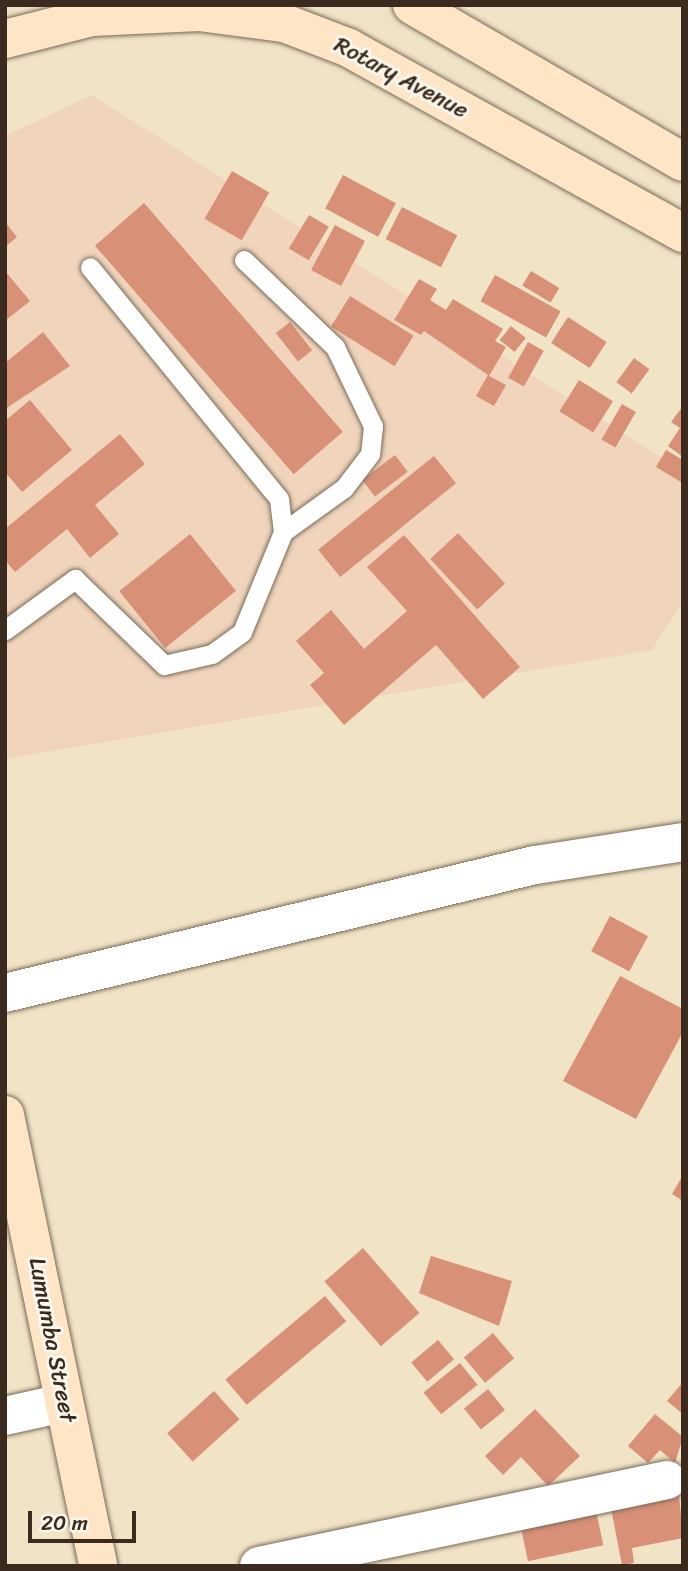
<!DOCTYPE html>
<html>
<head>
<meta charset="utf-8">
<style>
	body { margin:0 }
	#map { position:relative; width:688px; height:1571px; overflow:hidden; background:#f1e3c6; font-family:Sriracha,sans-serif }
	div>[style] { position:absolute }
	.built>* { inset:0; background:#f0d5bc }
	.building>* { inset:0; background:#d89077; transform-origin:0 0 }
	.roads { filter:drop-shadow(0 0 2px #7b6b59) drop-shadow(0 0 2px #7b6b59) }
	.lane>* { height:19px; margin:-9.5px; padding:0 9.5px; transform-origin:9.5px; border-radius:9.5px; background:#fff }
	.street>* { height:38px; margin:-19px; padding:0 19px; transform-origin:19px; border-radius:19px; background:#fff }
	.secondary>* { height:38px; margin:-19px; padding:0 19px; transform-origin:19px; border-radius:19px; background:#fde5c5 }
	span { translate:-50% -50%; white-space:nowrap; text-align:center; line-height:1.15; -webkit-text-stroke:6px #fbf7ec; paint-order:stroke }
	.street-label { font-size:23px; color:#3b2a1e }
	.frame { position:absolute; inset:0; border:7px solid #3b2a1e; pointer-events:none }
	.scale { position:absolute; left:28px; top:1511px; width:108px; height:32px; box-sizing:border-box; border:4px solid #3b2a1e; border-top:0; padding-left:9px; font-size:21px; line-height:24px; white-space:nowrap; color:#3b2a1e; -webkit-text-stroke:5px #fbf7ec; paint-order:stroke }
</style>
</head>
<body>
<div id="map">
	<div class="built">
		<div style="clip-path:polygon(92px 95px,683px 471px,683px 602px,652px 650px,5px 759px,5px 136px)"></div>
	</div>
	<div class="building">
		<div style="left:232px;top:171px;width:43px;height:55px;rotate:30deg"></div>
		<div style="left:343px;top:175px;width:60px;height:38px;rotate:28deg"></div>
		<div style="left:144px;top:203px;width:303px;height:65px;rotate:49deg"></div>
		<div style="left:402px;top:207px;width:62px;height:36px;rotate:27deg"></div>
		<div style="left:309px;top:215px;width:23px;height:39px;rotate:31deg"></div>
		<div style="clip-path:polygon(5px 222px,17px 237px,5px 247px)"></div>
		<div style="left:335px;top:225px;width:34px;height:51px;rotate:28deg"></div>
		<div style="clip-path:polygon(5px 271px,30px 301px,5px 321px)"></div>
		<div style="left:531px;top:271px;width:33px;height:17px;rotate:31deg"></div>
		<div style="left:495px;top:275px;width:75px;height:30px;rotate:29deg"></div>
		<div style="clip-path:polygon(419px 279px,437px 289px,430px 300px,446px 310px,453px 299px,503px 329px,495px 341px,506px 347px,489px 376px,506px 385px,494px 406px,476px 396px,488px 375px,424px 331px,421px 335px,394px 320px)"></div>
		<div style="left:350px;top:296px;width:75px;height:36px;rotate:32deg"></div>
		<div style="left:568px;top:317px;width:46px;height:31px;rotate:33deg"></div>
		<div style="left:290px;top:322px;width:36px;height:18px;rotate:52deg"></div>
		<div style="left:511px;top:326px;width:19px;height:18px;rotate:39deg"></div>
		<div style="clip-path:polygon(43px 332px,70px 366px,5px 409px,5px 363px)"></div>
		<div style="left:528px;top:342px;width:18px;height:41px;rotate:29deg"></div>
		<div style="left:634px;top:358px;width:19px;height:30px;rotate:36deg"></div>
		<div style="left:579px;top:380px;width:40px;height:37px;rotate:32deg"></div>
		<div style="clip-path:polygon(30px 400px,72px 450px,22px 492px,5px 472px,5px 421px)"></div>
		<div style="left:622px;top:404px;width:16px;height:41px;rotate:30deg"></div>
		<div style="clip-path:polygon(683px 406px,683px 457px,668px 446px,680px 428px,671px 422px)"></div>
		<div style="clip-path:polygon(120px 434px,145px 464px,95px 505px,119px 534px,90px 558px,67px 529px,15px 572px,5px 560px,5px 529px)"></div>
		<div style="clip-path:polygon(666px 450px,683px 460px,681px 482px,656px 467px)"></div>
		<div style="left:395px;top:455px;width:21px;height:41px;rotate:53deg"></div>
		<div style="left:434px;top:456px;width:35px;height:149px;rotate:51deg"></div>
		<div style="left:458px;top:533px;width:69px;height:38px;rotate:47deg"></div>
		<div style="left:190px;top:534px;width:73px;height:91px;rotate:51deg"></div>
		<div style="clip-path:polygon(404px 535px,520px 667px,483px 699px,436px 645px,344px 725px,310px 685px,324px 673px,296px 641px,331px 610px,364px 649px,407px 611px,367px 567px)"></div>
		<div style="left:610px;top:916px;width:43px;height:40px;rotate:28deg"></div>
		<div style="clip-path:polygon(620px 976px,683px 1009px,683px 1032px,636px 1119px,563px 1081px)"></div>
		<div style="clip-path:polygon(683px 1175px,683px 1201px,672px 1194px)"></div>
		<div style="left:363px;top:1248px;width:86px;height:51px;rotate:49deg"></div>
		<div style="clip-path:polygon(431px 1256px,512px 1281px,499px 1326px,419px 1293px)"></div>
		<div style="left:325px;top:1296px;width:33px;height:130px;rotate:50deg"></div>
		<div style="left:493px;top:1333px;width:33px;height:38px;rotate:50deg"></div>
		<div style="left:438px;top:1340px;width:25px;height:35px;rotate:50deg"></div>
		<div style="left:460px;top:1363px;width:28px;height:47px;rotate:51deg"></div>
		<div style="clip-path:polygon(683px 1382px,683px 1414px,667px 1401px)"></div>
		<div style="left:488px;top:1389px;width:27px;height:31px;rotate:51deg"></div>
		<div style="left:214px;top:1391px;width:38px;height:63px;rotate:48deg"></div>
		<div style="clip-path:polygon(535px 1409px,580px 1456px,548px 1486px,521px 1457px,503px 1475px,485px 1456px)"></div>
		<div style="clip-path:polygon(655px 1414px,683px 1437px,675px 1463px,660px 1450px,648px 1463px,628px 1446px)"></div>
		<div style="clip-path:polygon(678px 1484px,683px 1538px,632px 1548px,634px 1563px,622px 1565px,609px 1498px)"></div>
		<div style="left:595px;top:1506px;width:40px;height:77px;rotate:78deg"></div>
	</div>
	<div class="roads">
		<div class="lane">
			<div style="left:244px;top:260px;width:126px;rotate:43.7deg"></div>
			<div style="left:335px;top:347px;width:88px;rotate:64.3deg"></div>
			<div style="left:373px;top:426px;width:28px;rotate:96deg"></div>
			<div style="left:370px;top:454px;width:43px;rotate:127.4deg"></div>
			<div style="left:344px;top:488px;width:75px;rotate:144.2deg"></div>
			<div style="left:5px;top:630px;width:87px;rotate:-36.1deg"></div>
			<div style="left:75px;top:579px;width:124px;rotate:44deg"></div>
			<div style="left:164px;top:665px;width:49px;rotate:-12.9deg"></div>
			<div style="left:212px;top:654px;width:37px;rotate:-36deg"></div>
			<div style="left:242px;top:632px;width:108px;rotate:-67.7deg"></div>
			<div style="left:283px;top:532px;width:33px;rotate:-97deg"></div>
			<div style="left:279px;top:499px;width:299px;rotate:-129.2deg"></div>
		</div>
		<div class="street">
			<div style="left:5px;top:993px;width:545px;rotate:-13.58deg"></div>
			<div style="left:535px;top:865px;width:150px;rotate:-8.8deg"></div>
			<div style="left:5px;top:1416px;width:59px;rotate:-12.6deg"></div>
			<div style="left:259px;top:1566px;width:417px;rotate:-11.9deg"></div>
		</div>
		<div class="secondary">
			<div style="left:412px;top:5px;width:313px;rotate:30.1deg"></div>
			<div style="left:92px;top:17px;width:107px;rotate:-2.7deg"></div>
			<div style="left:199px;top:12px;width:86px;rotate:7.4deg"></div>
			<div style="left:284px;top:23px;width:70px;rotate:21deg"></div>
			<div style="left:349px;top:48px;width:382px;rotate:29deg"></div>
			<div style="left:5px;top:39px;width:90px;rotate:-14.2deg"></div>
			<div style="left:92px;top:17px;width:19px;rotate:-39deg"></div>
			<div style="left:5px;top:1115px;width:460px;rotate:78.3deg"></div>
		</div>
	</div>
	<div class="street-label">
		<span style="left:401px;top:78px;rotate:28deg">Rotary Avenue</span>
		<span style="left:52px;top:1340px;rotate:79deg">Lumumba Street</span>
	</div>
	<div class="frame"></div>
	<div class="scale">20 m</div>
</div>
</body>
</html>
